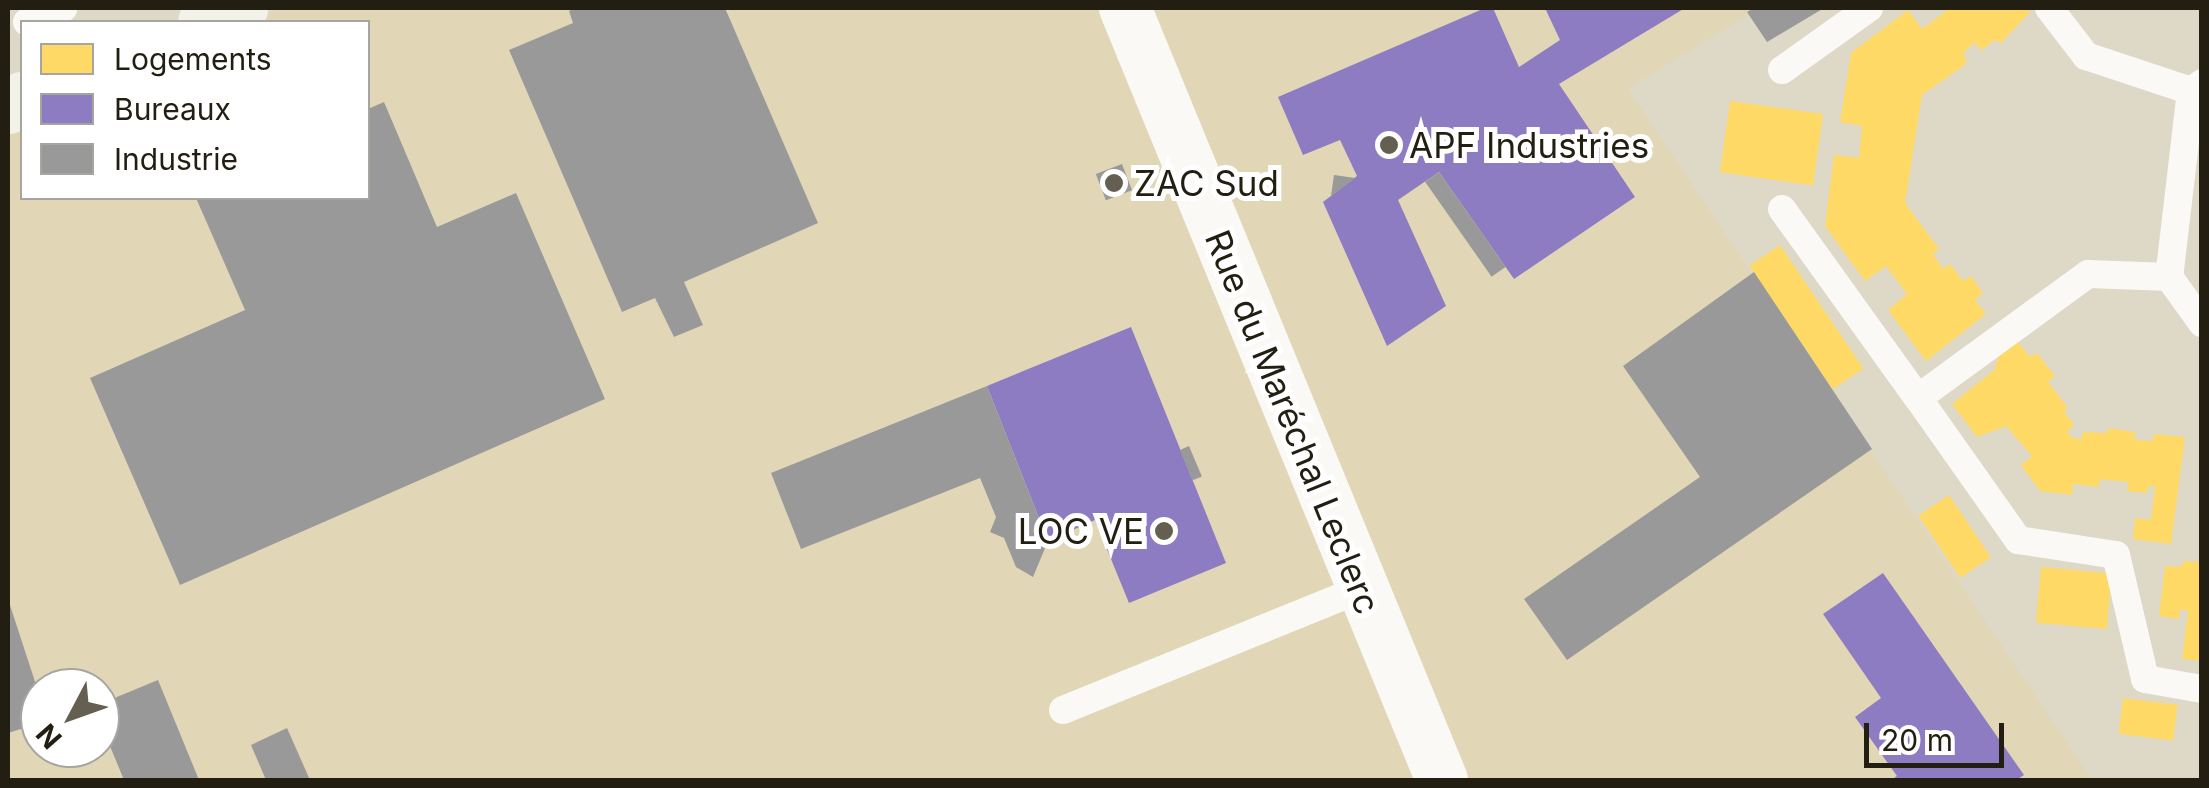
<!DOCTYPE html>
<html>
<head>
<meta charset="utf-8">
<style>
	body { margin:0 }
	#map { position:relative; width:2209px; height:788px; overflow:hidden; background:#ded8c6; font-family:Inter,sans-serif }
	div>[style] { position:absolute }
	.built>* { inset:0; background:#e1d7b7 }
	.homes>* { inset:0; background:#ffd966; transform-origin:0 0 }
	.offices>* { inset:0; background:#8e7cc3 }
	.industry>* { inset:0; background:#999; transform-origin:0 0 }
	.lane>* { height:28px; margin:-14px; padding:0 14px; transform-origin:14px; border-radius:14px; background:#faf9f6 }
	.street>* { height:52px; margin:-26px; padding:0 26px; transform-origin:26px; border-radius:26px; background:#faf9f6 }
	.secondary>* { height:55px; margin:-27.5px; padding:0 27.5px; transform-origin:27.5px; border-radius:27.5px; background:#f2f2eb }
	.dots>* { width:28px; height:28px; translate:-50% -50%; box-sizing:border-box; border:5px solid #fff; border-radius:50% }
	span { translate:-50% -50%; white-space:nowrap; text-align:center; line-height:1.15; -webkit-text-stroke:10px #fff; paint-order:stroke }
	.poi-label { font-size:35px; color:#221e11 }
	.left { translate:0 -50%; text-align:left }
	.right { translate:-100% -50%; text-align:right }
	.street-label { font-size:35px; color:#221e11 }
	.frame { position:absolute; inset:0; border:10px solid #221e11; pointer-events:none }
	.legend { position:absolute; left:20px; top:20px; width:350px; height:180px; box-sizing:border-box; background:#fff; border:2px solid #a7a5a0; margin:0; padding:12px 18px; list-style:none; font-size:30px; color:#221e11 }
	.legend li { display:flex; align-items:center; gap:20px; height:50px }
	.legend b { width:50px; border:2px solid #a7a5a0 }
	.north { position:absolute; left:20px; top:668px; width:100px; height:100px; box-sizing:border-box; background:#fff; border:2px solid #a7a5a0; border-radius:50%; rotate:229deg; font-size:28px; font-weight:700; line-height:40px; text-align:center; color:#221e11 }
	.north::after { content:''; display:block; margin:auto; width:35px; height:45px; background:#645f50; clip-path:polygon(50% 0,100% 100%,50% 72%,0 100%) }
	.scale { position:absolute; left:1864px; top:723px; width:140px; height:45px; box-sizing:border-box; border:5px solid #221e11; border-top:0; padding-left:12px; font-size:30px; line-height:35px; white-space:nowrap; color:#221e11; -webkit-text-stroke:8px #fff; paint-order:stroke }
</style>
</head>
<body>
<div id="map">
	<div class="built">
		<div style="clip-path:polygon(evenodd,284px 8px,1759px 8px,1628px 89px,2092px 780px,8px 780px,8px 125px,22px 118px,22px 198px,368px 198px,368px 22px,248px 22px,284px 8px,40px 688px,100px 688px,100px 748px,40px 748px,40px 688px)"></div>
	</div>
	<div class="homes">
		<div style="clip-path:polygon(1950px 8px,2027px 8px,2030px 12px,2001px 43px,1994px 40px,1982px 50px,1974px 43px,1964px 52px,1966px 64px,1922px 95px,1905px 203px,1939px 249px,1933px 254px,1943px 269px,1950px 264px,1963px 281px,1971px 276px,1983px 293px,1975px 300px,1986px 314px,1926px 361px,1888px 310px,1907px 294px,1886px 266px,1865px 281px,1825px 226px,1834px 155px,1859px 158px,1862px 126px,1840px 122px,1851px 53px,1908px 10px,1922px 29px)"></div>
		<div style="left:1730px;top:101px;width:94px;height:72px;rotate:8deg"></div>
		<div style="left:1780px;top:245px;width:149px;height:37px;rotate:56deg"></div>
		<div style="clip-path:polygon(2018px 342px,2030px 357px,2037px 353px,2055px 376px,2048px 382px,2068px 408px,2064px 411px,2074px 425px,2067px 432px,2073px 438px,2082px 439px,2082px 432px,2107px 433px,2108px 428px,2135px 432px,2135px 440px,2153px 441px,2154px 434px,2185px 437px,2171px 544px,2133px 539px,2135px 518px,2151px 520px,2155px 486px,2148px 486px,2147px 493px,2127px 491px,2128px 482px,2099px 479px,2099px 487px,2073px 484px,2072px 495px,2040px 491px,2021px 465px,2032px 456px,2006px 426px,1977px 437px,1952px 404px,1994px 370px,1999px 356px)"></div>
		<div style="left:1949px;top:495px;width:75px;height:37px;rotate:56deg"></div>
		<div style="clip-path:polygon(2185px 561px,2202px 562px,2202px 661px,2182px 659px,2188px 611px,2180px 609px,2179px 619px,2159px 616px,2165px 566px,2180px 567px)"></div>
		<div style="left:2041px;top:567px;width:71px;height:56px;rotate:5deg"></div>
		<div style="left:2123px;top:698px;width:55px;height:36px;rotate:7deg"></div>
	</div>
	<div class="offices">
		<div style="clip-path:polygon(1485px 8px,1493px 8px,1519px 67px,1560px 40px,1545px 8px,1685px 8px,1559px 84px,1635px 197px,1514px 279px,1439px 172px,1398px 200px,1446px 306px,1387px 346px,1323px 202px,1357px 176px,1340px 140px,1303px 155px,1278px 97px)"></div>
		<div style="clip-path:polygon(1131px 327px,1226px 563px,1129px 603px,1095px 520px,1048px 541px,987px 386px)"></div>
		<div style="clip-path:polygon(1883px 573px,2024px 775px,2016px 780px,1891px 780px,1897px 776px,1855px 717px,1881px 698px,1823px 614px)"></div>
	</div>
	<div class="industry">
		<div style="clip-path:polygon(576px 8px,725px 8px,818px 223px,684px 282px,703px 325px,674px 337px,655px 298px,622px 312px,509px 50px,573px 23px,569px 11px)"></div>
		<div style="clip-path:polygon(1754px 8px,1824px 8px,1767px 42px,1747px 12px)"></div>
		<div style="clip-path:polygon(384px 102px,437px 227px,516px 193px,605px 399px,180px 585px,90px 378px,245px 310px,196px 198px,368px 198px,368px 109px)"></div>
		<div style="left:1122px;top:164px;width:28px;height:28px;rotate:69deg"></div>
		<div style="left:1439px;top:172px;width:116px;height:17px;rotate:55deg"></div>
		<div style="clip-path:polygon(1334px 175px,1355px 178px,1331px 196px)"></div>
		<div style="clip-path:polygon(1754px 272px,1872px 449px,1567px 660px,1524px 599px,1700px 477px,1623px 366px)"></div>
		<div style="clip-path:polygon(987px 386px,1048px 541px,1033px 577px,1016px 567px,1004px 538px,990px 532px,996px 517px,980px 478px,801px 549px,771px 473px)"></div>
		<div style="left:1189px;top:446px;width:33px;height:10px;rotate:67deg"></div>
		<div style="clip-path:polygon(8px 599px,40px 697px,40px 723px,8px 733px)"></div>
		<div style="clip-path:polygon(158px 680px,199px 780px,124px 780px,100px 722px,100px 704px)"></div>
		<div style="clip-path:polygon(287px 728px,310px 780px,266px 780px,251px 745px)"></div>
	</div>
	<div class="lane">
		<div style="left:2049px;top:8px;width:61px;rotate:52.4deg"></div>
		<div style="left:2086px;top:56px;width:111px;rotate:18.4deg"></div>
		<div style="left:27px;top:22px;width:39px;rotate:-21deg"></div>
		<div style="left:1782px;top:70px;width:107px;rotate:-35.5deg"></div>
		<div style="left:2202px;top:83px;width:14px;rotate:144deg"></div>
		<div style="left:2191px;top:91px;width:187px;rotate:96.7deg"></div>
		<div style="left:2169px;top:277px;width:57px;rotate:54.3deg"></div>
		<div style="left:1782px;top:209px;width:233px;rotate:54.3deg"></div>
		<div style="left:2169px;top:277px;width:81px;rotate:-177.9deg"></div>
		<div style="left:2088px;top:274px;width:210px;rotate:143.9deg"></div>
		<div style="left:1918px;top:398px;width:174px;rotate:54.8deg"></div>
		<div style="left:2018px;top:540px;width:99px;rotate:8.7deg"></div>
		<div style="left:2116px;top:555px;width:127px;rotate:76.8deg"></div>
		<div style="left:2145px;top:679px;width:58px;rotate:10deg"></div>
		<div style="left:1063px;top:710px;width:322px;rotate:-22.1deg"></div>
	</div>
	<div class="street">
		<div style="left:1125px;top:8px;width:835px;rotate:67.68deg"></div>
	</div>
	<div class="secondary">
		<div style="left:205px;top:22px;width:38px;rotate:-22deg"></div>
		<div style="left:8px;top:106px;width:16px;rotate:-27deg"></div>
	</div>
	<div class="dots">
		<div style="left:1389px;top:145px;background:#645f50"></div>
		<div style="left:1114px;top:183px;background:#645f50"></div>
		<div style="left:1164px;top:531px;background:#645f50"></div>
	</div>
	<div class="poi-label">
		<span class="left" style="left:1409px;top:145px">APF Industries</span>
		<span class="left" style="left:1134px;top:183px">ZAC Sud</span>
		<span class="right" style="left:1144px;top:531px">LOC VE</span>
	</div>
	<div class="street-label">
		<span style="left:1293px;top:422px;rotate:68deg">Rue du Maréchal Leclerc</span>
	</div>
	<div class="frame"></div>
	<ul class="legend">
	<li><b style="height:28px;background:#ffd966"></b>Logements</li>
	<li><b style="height:28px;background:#8e7cc3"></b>Bureaux</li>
	<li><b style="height:28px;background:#999"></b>Industrie</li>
	</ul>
	<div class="north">N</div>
	<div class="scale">20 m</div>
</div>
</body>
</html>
